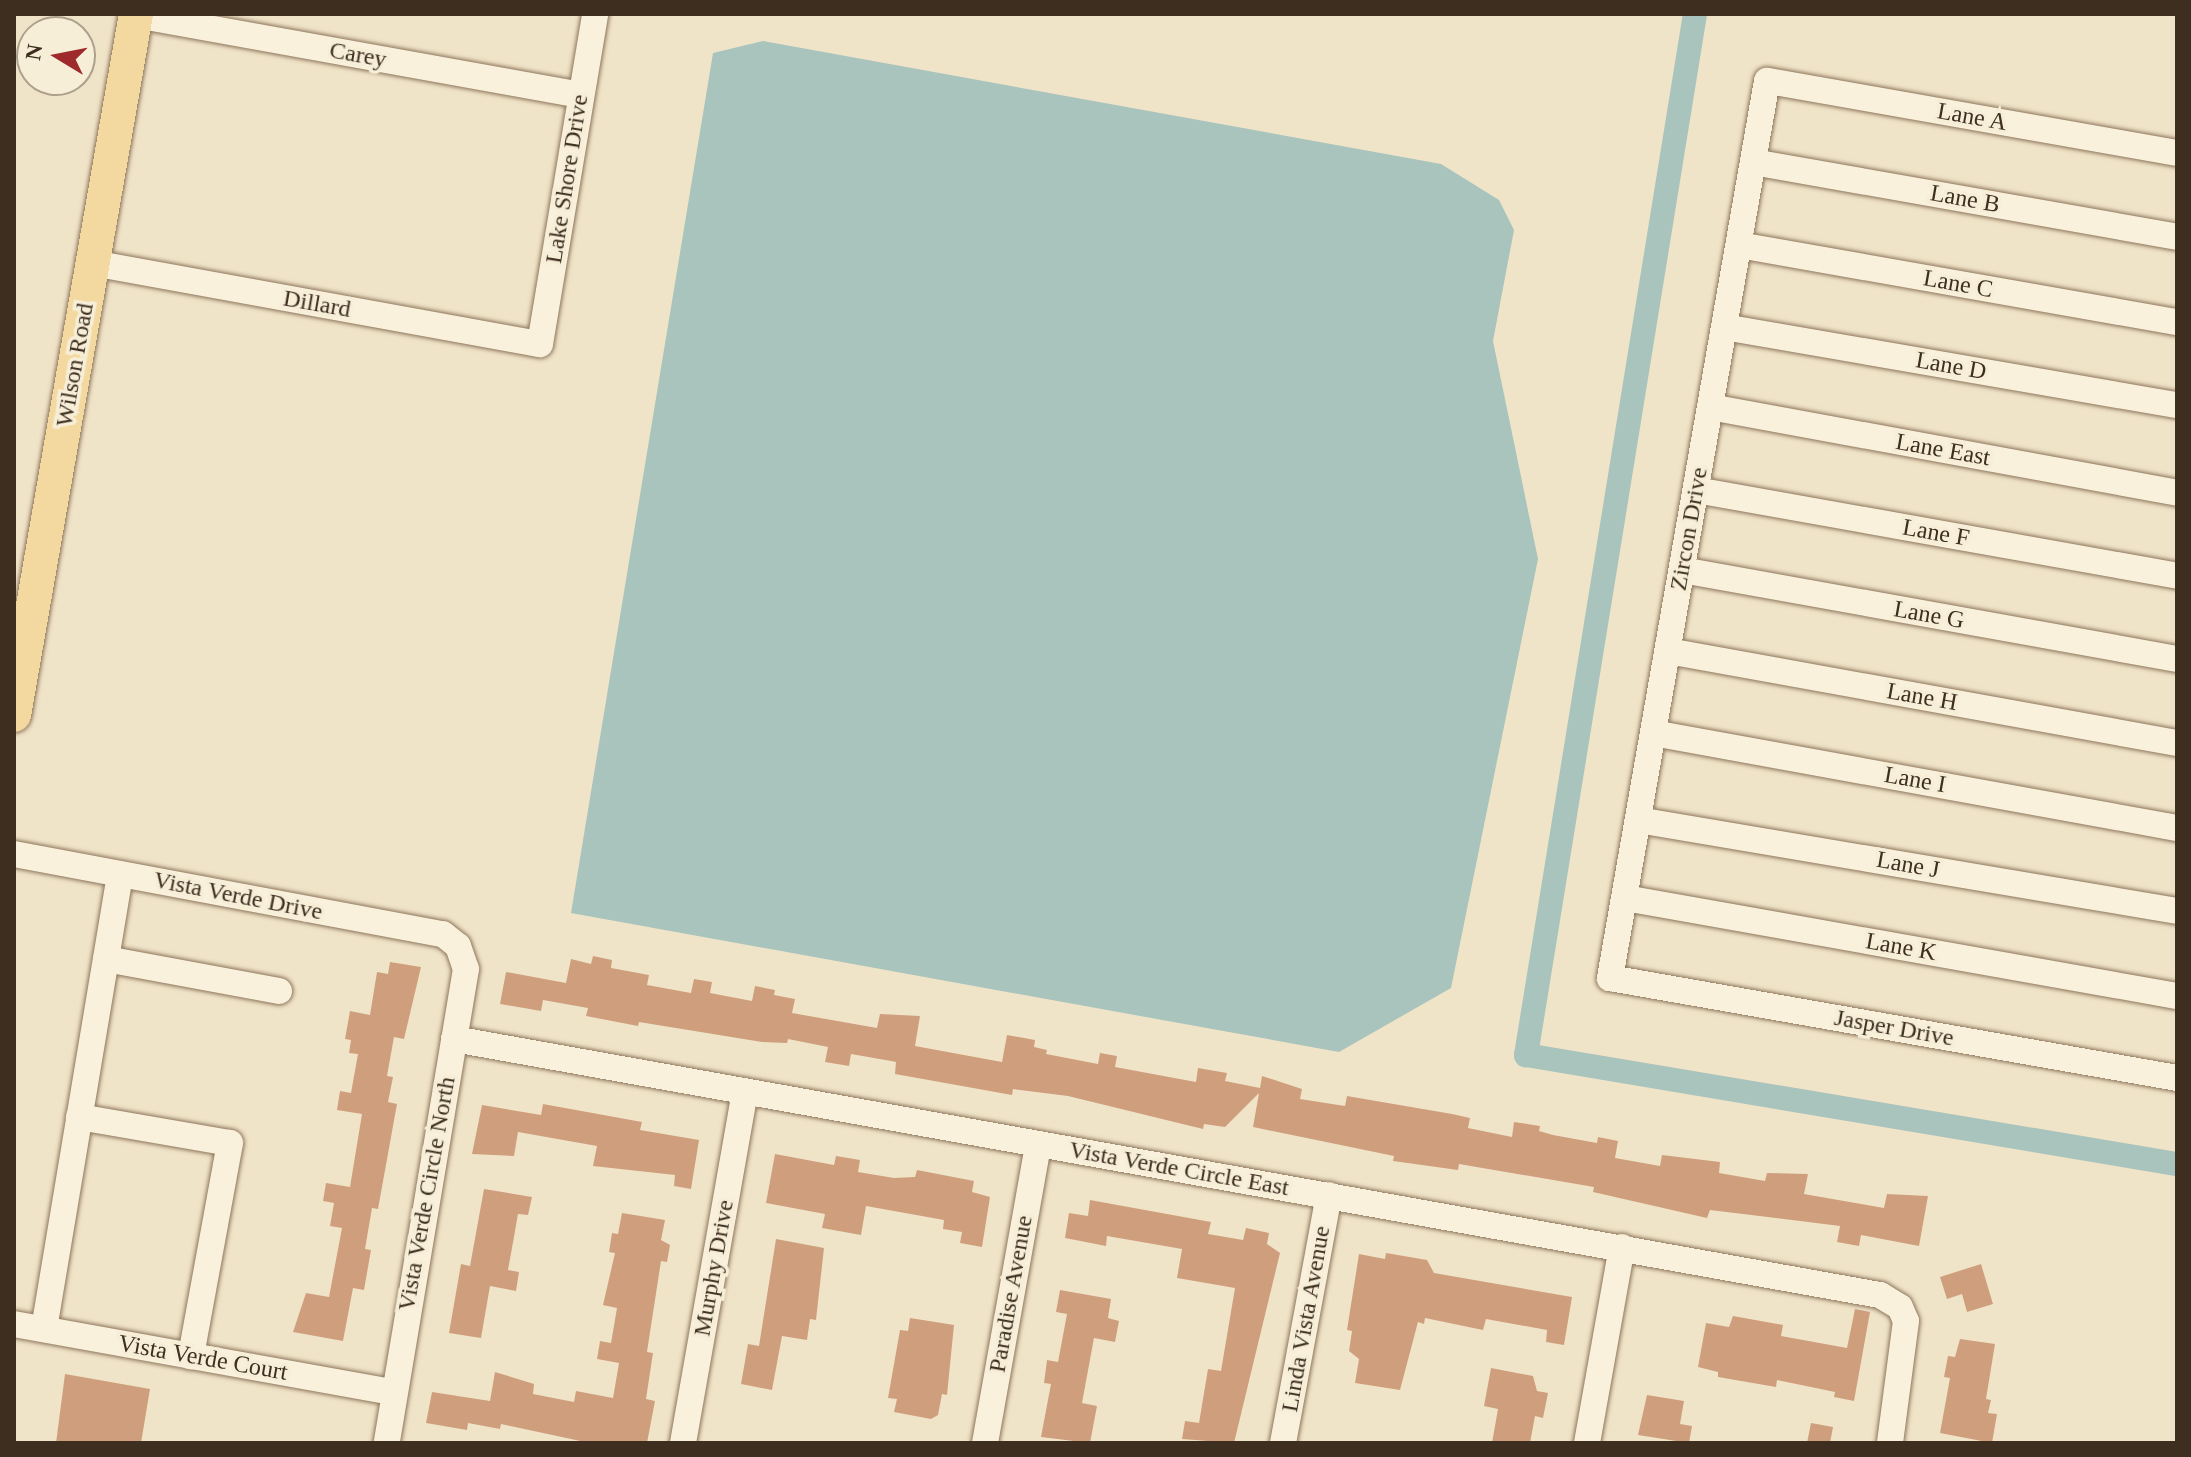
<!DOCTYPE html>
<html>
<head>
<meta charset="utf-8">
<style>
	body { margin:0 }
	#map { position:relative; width:2191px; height:1457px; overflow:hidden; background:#f0e4c8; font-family:"Times New Roman",serif }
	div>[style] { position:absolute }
	.water>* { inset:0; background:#a9c4bc }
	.canal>* { height:24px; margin:-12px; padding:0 12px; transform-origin:12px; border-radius:12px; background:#a9c4bc }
	.building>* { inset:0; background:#cf9f7d }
	.roads { filter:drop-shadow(0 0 2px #8d765c) drop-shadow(0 0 2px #8d765c) }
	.minor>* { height:26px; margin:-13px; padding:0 13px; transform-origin:13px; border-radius:13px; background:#faf1dc }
	.major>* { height:34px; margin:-17px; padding:0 17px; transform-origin:17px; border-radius:17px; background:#f3d9a0 }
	span { translate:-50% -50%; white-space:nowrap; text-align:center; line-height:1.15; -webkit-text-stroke:7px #f7eed8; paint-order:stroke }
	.street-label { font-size:24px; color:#3d2e20 }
	.frame { position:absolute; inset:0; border:16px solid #3d2e20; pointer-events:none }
	.north { position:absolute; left:16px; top:16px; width:80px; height:80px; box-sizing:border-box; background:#f7eed8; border:2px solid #ada18e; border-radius:50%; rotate:280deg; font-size:22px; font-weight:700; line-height:32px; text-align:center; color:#3d2e20 }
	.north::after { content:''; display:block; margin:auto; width:28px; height:36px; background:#9e2a2b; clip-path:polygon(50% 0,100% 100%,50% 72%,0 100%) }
</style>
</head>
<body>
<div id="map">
	<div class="water">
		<div style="clip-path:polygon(763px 41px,1441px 164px,1499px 200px,1514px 230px,1493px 341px,1538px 559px,1451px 988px,1339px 1052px,571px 913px,713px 53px)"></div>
	</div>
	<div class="canal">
		<div style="left:1695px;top:14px;width:1055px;rotate:99.22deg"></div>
		<div style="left:1526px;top:1055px;width:660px;rotate:9.51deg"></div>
	</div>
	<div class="building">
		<div style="clip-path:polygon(593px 956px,612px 960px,611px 968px,649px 975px,647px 985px,691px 993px,694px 979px,712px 982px,710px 993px,752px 1001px,755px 986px,775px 990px,774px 995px,795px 999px,792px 1013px,877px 1028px,880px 1014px,920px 1016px,915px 1046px,1002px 1062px,1007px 1035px,1035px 1040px,1034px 1047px,1047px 1050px,1046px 1054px,1098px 1064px,1100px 1053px,1117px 1056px,1115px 1067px,1196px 1082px,1198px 1068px,1227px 1073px,1225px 1081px,1260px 1088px,1262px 1076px,1302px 1089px,1300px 1099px,1345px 1106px,1347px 1096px,1452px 1114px,1470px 1118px,1468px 1128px,1512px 1137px,1514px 1122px,1540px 1126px,1539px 1131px,1553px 1135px,1597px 1143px,1598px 1137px,1618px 1141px,1615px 1158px,1660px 1166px,1662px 1155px,1720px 1162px,1719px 1173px,1765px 1181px,1767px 1173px,1808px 1174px,1804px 1194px,1884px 1208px,1887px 1194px,1928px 1196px,1919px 1246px,1861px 1235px,1859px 1246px,1837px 1242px,1840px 1226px,1710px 1210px,1707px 1218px,1593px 1192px,1594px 1187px,1459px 1164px,1458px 1170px,1393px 1161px,1394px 1156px,1253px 1127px,1259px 1093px,1225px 1127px,1204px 1124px,1203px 1129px,1068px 1096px,1013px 1089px,1012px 1095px,895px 1074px,896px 1062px,891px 1061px,851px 1054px,849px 1066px,825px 1062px,828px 1047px,788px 1039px,787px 1043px,762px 1042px,639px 1022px,638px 1026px,586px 1016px,588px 1008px,543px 1000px,541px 1011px,500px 1004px,506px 972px,566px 983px,571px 959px,591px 964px)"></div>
		<div style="clip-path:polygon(390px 962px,421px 967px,404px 1039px,394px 1037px,387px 1076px,393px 1077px,388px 1102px,397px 1104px,378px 1209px,372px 1208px,365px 1249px,371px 1250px,364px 1290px,353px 1288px,343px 1341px,293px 1332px,306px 1293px,329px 1297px,342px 1228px,330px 1226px,334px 1203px,323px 1201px,326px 1183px,350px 1187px,362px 1114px,337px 1110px,340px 1091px,351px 1093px,358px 1054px,349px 1053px,351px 1040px,345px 1039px,350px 1011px,370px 1015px,377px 972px,388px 974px)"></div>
		<div style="clip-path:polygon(543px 1104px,642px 1122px,640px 1130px,699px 1140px,691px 1189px,674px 1186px,675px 1175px,593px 1166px,597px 1146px,518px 1132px,514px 1156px,472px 1154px,482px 1105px,541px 1115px)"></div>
		<div style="clip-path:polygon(775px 1154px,834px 1165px,836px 1156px,860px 1160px,858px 1172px,894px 1178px,915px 1177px,917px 1170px,974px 1181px,972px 1192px,990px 1197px,982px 1247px,960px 1243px,962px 1232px,943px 1229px,944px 1220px,866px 1206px,861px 1235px,822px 1228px,825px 1214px,766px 1203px)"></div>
		<div style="clip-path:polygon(484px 1189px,532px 1197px,528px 1215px,518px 1214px,512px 1248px,508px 1270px,519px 1272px,516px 1291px,490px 1286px,481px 1338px,449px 1333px,461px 1264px,470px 1266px)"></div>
		<div style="clip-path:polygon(1090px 1200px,1211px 1222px,1208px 1234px,1243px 1240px,1246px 1228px,1269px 1233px,1267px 1244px,1280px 1253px,1234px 1443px,1182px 1439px,1185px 1421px,1199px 1423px,1208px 1369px,1221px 1371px,1235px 1288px,1177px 1278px,1182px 1249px,1107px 1236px,1106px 1246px,1065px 1238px,1069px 1213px,1088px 1216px)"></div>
		<div style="clip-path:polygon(622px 1213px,665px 1220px,661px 1240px,670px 1245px,667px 1262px,661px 1261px,647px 1352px,653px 1353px,646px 1399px,655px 1401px,647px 1443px,585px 1442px,501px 1424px,500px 1429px,468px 1423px,467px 1430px,426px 1423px,432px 1392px,490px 1401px,495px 1372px,534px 1384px,533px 1394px,574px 1402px,576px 1391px,613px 1398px,619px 1363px,597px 1359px,600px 1341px,611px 1343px,617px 1308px,603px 1305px,615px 1253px,609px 1252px,612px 1233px,618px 1234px)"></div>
		<div style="clip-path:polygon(776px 1239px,824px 1248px,816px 1320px,810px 1319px,807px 1340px,782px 1336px,772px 1390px,741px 1384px,748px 1344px,759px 1346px)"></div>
		<div style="clip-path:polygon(1386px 1253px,1427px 1260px,1434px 1273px,1572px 1297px,1564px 1345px,1546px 1342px,1547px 1330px,1486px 1319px,1483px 1330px,1425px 1318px,1424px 1324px,1418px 1322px,1400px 1390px,1355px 1383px,1359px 1359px,1349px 1351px,1352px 1331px,1347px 1330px,1359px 1254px,1385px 1259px)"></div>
		<div style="clip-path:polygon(1981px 1264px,1993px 1304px,1967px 1312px,1962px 1294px,1947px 1299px,1940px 1277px)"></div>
		<div style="clip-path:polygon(1060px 1290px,1111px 1299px,1108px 1318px,1119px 1321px,1115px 1342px,1094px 1338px,1082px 1403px,1097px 1406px,1090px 1443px,1041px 1437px,1051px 1384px,1044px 1383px,1047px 1360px,1058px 1362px,1067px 1314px,1056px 1312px)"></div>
		<div style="clip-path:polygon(1855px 1309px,1870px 1312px,1854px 1401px,1834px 1397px,1835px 1392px,1777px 1380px,1776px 1387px,1718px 1377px,1718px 1372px,1698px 1367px,1706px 1323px,1729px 1327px,1733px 1316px,1783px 1325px,1781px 1336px,1847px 1348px)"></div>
		<div style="clip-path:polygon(910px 1318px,954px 1325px,947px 1395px,942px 1394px,938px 1415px,931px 1419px,894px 1412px,897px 1399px,888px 1398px,900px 1330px,908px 1331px)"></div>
		<div style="clip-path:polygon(1960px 1339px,1995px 1344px,1986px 1399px,1991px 1400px,1988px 1413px,1997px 1414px,1992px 1443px,1940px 1433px,1950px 1378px,1944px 1377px,1948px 1356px,1955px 1357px)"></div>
		<div style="clip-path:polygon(1491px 1368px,1533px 1376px,1537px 1391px,1548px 1393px,1543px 1418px,1535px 1416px,1530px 1443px,1492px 1443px,1498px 1409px,1484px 1406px)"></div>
		<div style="clip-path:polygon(65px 1374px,150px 1389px,141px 1443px,56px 1443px)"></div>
		<div style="clip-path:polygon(1647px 1395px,1684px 1401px,1680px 1424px,1692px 1426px,1689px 1443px,1638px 1435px)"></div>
		<div style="clip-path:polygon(1811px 1423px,1833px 1427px,1830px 1443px,1807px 1443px)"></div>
	</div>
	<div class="roads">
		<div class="minor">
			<div style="left:136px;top:15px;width:451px;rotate:10.2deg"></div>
			<div style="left:2177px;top:153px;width:416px;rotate:-170deg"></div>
			<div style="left:1767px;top:81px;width:911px;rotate:99.93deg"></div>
			<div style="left:1610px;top:978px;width:576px;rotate:10deg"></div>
			<div style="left:1753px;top:162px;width:431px;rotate:10deg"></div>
			<div style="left:1739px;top:245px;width:445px;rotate:10deg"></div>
			<div style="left:93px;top:263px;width:454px;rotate:10.3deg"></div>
			<div style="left:540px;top:344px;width:335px;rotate:-80.5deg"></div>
			<div style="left:1724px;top:327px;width:460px;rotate:9.8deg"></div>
			<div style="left:1710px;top:407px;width:475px;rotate:10.4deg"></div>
			<div style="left:1696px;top:490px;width:489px;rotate:10.1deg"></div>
			<div style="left:1682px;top:570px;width:503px;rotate:10.19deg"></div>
			<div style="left:1668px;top:651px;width:517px;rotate:10.25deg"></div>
			<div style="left:1653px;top:733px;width:533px;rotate:10.28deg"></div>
			<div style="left:1638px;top:820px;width:547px;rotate:9.58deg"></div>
			<div style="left:14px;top:854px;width:436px;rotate:10.6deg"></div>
			<div style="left:443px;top:934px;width:19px;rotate:39deg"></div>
			<div style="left:458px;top:946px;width:24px;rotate:71deg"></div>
			<div style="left:466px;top:969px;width:481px;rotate:99.5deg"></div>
			<div style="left:1625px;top:898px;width:561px;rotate:10.07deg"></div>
			<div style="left:106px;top:959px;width:176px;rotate:10.5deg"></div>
			<div style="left:454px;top:1039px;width:1449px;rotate:10.18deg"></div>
			<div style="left:1880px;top:1295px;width:23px;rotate:31deg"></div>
			<div style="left:1900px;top:1307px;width:15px;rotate:67deg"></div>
			<div style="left:1906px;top:1321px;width:123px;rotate:97.5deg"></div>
			<div style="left:79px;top:1117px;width:153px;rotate:9.8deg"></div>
			<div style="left:230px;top:1143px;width:217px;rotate:100.4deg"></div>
			<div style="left:14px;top:1324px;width:385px;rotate:10.2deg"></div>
			<div style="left:44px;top:1329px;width:461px;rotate:-80.5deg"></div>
			<div style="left:683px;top:1443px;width:355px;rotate:-80deg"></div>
			<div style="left:985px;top:1443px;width:303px;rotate:-79.9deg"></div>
			<div style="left:1283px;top:1443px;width:252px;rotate:-79.5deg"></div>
			<div style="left:1587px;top:1443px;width:199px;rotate:-79.9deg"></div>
		</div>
		<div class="major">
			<div style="left:14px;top:715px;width:712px;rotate:-80.13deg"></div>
		</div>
	</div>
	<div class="street-label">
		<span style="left:358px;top:55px;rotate:10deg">Carey</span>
		<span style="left:1972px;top:117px;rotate:10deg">Lane A</span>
		<span style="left:567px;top:179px;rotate:-81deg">Lake Shore Drive</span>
		<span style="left:1965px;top:199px;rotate:10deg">Lane B</span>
		<span style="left:1958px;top:284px;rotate:10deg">Lane C</span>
		<span style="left:317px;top:304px;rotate:10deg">Dillard</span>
		<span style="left:75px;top:365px;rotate:-80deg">Wilson Road</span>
		<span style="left:1951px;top:366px;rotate:10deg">Lane D</span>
		<span style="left:1943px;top:450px;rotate:10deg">Lane East</span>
		<span style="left:1689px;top:529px;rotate:-80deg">Zircon Drive</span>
		<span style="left:1936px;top:533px;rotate:10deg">Lane F</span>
		<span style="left:1929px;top:615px;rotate:10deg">Lane G</span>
		<span style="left:1922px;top:697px;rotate:10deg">Lane H</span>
		<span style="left:1915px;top:780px;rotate:10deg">Lane I</span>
		<span style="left:1908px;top:865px;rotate:10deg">Lane J</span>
		<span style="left:238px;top:896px;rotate:11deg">Vista Verde Drive</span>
		<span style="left:1901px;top:947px;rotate:10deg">Lane K</span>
		<span style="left:1894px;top:1028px;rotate:10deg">Jasper Drive</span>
		<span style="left:1179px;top:1169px;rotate:10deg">Vista Verde Circle East</span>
		<span style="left:427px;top:1194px;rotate:-80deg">Vista Verde Circle North</span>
		<span style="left:714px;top:1268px;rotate:-80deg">Murphy Drive</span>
		<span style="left:1011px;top:1294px;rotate:-80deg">Paradise Avenue</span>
		<span style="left:1306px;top:1319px;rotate:-80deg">Linda Vista Avenue</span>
		<span style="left:203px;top:1358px;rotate:10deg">Vista Verde Court</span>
	</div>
	<div class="frame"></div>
	<div class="north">N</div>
</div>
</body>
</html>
